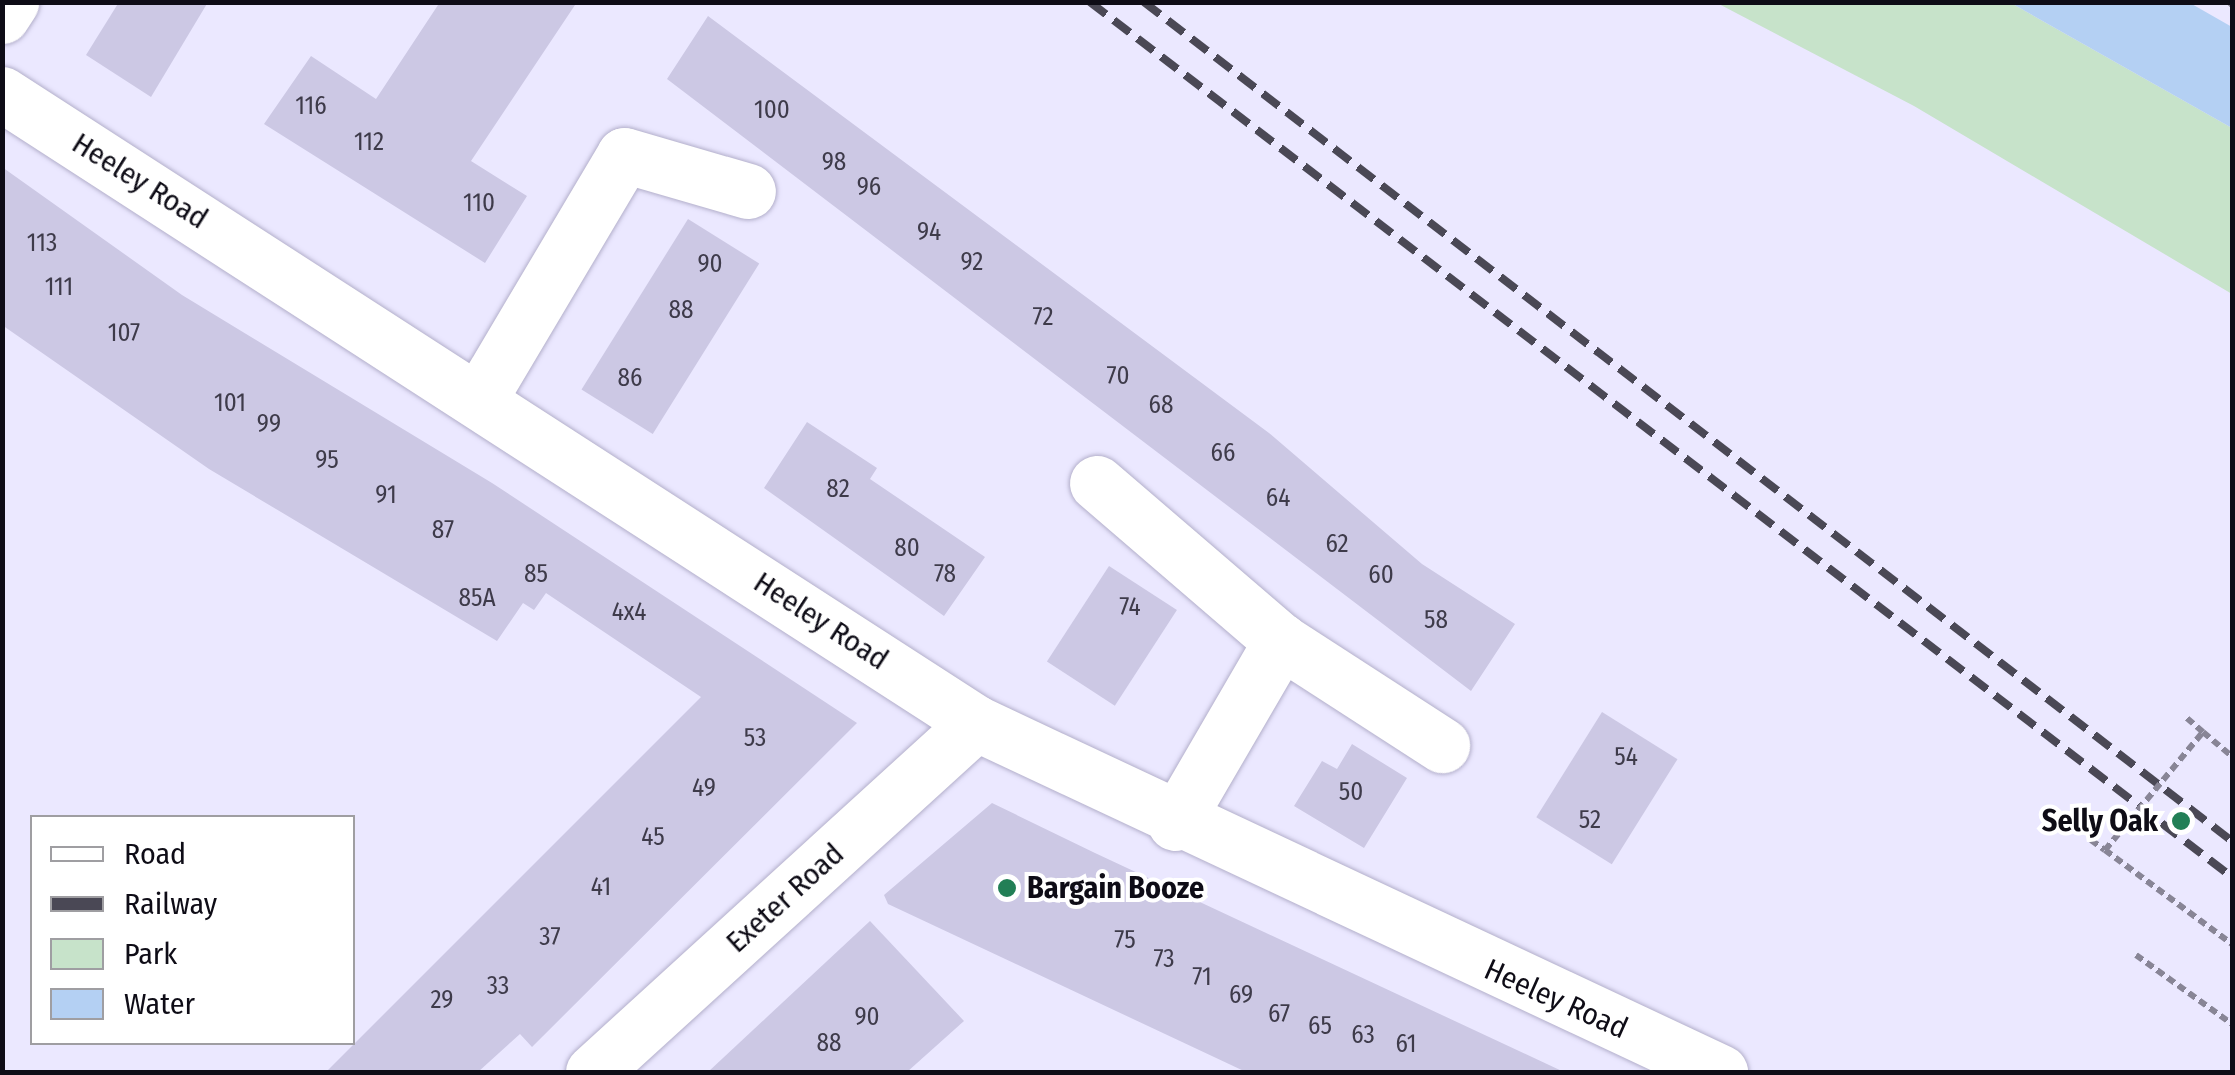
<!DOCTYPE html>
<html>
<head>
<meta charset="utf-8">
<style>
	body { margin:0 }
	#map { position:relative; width:2235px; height:1075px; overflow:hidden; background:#ebe8ff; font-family:"Fira Sans Condensed",sans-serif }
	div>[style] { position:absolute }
	.green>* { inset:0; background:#c7e3ca }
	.water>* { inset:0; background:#b4d0f3 }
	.building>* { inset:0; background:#ccc8e4; transform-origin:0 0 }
	.path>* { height:6px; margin-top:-3px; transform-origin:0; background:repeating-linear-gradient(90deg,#888596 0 8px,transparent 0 13px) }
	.roads { filter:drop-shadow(0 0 2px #b3afcb) drop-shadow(0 0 2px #b3afcb) }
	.minor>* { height:55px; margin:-27.5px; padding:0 27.5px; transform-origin:27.5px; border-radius:27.5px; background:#fff }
	.rail>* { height:8px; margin-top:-4px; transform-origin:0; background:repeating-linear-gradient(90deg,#4a4855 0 20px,transparent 0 30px) }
	.path-bridge>* { height:6px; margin-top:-3px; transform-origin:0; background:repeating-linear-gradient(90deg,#888596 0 8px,transparent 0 13px) }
	.dots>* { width:28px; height:28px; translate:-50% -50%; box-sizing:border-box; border:5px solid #fff; border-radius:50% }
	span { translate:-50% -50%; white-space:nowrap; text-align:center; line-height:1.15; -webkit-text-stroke:8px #fff; paint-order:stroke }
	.number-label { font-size:25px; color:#3e3b4a }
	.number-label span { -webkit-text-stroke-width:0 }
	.street-label { font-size:30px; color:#0e0c16 }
	.poi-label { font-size:30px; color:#0e0c16; font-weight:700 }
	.right { translate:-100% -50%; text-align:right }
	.left { translate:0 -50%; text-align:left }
	.frame { position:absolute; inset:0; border:5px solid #0e0c16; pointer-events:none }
	.legend { position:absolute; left:30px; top:815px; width:325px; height:230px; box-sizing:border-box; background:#fff; border:2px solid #9f9ea2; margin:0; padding:12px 18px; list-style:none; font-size:30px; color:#0e0c16 }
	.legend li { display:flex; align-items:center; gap:20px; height:50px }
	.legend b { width:50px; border:2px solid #9f9ea2 }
</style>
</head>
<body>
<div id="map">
	<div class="green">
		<div style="clip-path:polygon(1717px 3px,2011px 3px,2232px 128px,2232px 294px,1914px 106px)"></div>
	</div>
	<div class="water">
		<div style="clip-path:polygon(2011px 3px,2190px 3px,2232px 27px,2232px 128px)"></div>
	</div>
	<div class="building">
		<div style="clip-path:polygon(119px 2px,208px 2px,151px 97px,86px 55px)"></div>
		<div style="clip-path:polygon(440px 2px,577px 2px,471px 161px,527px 196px,485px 263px,264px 124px,311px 56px,376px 99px)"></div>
		<div style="clip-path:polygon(708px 16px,1269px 433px,1422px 564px,1515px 624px,1471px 691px,667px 79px)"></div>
		<div style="clip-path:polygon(2px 167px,182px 295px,492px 483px,857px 723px,532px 1047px,520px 1034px,478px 1072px,326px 1072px,701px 697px,546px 593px,534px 610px,523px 603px,497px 641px,209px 469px,2px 325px)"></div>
		<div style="left:688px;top:219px;width:84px;height:201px;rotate:32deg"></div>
		<div style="clip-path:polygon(807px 422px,877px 468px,870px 479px,985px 557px,944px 616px,764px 488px)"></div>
		<div style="left:1109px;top:566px;width:81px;height:114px;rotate:33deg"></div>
		<div style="left:1602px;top:712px;width:89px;height:124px;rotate:32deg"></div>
		<div style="clip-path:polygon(1352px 744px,1407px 778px,1364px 848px,1294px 806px,1322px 761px,1337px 769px)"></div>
		<div style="clip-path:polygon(992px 803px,1095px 853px,1564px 1072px,1246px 1072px,888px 904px,884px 895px)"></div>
		<div style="clip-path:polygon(870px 921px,964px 1021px,907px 1072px,708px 1072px)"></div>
	</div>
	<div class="path">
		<div style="left:2229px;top:2px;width:4px;rotate:45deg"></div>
		<div style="left:2203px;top:732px;width:38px;rotate:40deg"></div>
		<div style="left:2105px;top:850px;width:158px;rotate:36.5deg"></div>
		<div style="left:2136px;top:955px;width:118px;rotate:35.7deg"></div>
	</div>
	<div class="roads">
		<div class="minor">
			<div style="left:2px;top:16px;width:17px;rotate:-57deg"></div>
			<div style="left:2px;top:94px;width:1159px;rotate:32.85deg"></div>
			<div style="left:976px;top:723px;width:822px;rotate:25.13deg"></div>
			<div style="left:481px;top:396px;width:280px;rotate:-59.3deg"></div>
			<div style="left:624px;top:155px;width:129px;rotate:16.2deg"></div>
			<div style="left:1097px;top:483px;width:243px;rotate:40.7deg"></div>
			<div style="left:1175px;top:823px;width:211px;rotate:-59.8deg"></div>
			<div style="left:1281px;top:641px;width:192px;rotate:32.9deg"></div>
			<div style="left:593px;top:1072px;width:518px;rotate:-42.34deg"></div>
		</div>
	</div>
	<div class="rail">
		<div style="left:1090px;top:2px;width:1439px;rotate:37.46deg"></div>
		<div style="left:1144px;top:2px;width:1374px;rotate:37.64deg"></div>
	</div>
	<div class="path-bridge">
		<div style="left:2091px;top:840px;width:17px;rotate:36deg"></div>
		<div style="left:2105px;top:850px;width:153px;rotate:-50.3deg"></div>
		<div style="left:2203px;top:732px;width:23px;rotate:-139deg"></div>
	</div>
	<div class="dots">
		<div style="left:2181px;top:821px;background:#227f56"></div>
		<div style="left:1007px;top:888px;background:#227f56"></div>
	</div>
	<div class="number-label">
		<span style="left:311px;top:106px">116</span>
		<span style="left:772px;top:110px">100</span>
		<span style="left:369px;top:142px">112</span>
		<span style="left:834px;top:162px">98</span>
		<span style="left:869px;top:187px">96</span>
		<span style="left:479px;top:203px">110</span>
		<span style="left:929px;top:232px">94</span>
		<span style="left:42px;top:243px">113</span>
		<span style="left:972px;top:262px">92</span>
		<span style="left:710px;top:264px">90</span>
		<span style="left:59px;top:287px">111</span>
		<span style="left:681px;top:310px">88</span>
		<span style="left:1043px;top:317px">72</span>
		<span style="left:124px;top:333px">107</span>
		<span style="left:1118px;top:376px">70</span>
		<span style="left:630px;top:378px">86</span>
		<span style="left:230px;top:403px">101</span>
		<span style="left:1161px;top:405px">68</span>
		<span style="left:269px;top:424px">99</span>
		<span style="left:1223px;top:453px">66</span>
		<span style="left:327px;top:460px">95</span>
		<span style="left:838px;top:489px">82</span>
		<span style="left:386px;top:495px">91</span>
		<span style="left:1278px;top:498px">64</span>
		<span style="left:443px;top:530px">87</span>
		<span style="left:1337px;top:544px">62</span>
		<span style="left:907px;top:548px">80</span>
		<span style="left:536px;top:574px">85</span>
		<span style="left:945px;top:574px">78</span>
		<span style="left:1381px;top:575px">60</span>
		<span style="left:477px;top:598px">85A</span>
		<span style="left:1130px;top:607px">74</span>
		<span style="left:629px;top:612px">4x4</span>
		<span style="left:1436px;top:620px">58</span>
		<span style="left:755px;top:738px">53</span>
		<span style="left:1626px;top:757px">54</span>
		<span style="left:704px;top:788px">49</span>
		<span style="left:1351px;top:792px">50</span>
		<span style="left:1590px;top:820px">52</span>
		<span style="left:653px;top:837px">45</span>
		<span style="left:601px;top:887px">41</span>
		<span style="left:550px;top:937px">37</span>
		<span style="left:1125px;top:940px">75</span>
		<span style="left:1164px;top:959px">73</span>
		<span style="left:1202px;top:977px">71</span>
		<span style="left:498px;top:986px">33</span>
		<span style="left:1241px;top:995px">69</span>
		<span style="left:442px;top:1000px">29</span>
		<span style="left:1279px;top:1014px">67</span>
		<span style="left:867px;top:1017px">90</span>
		<span style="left:1320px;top:1026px">65</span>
		<span style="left:1363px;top:1035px">63</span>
		<span style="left:829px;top:1043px">88</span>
		<span style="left:1406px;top:1044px">61</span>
	</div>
	<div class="street-label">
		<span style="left:140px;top:181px;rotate:32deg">Heeley Road</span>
		<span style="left:821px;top:621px;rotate:33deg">Heeley Road</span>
		<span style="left:785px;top:898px;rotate:-42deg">Exeter Road</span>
		<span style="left:1556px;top:999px;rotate:24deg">Heeley Road</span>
	</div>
	<div class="poi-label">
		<span class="right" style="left:2158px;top:821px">Selly Oak</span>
		<span class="left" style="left:1027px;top:888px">Bargain Booze</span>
	</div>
	<div class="frame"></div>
	<ul class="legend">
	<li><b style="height:12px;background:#fff"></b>Road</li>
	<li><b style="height:12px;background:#4a4855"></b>Railway</li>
	<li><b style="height:28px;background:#c7e3ca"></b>Park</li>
	<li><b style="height:28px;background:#b4d0f3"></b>Water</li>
	</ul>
</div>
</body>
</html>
